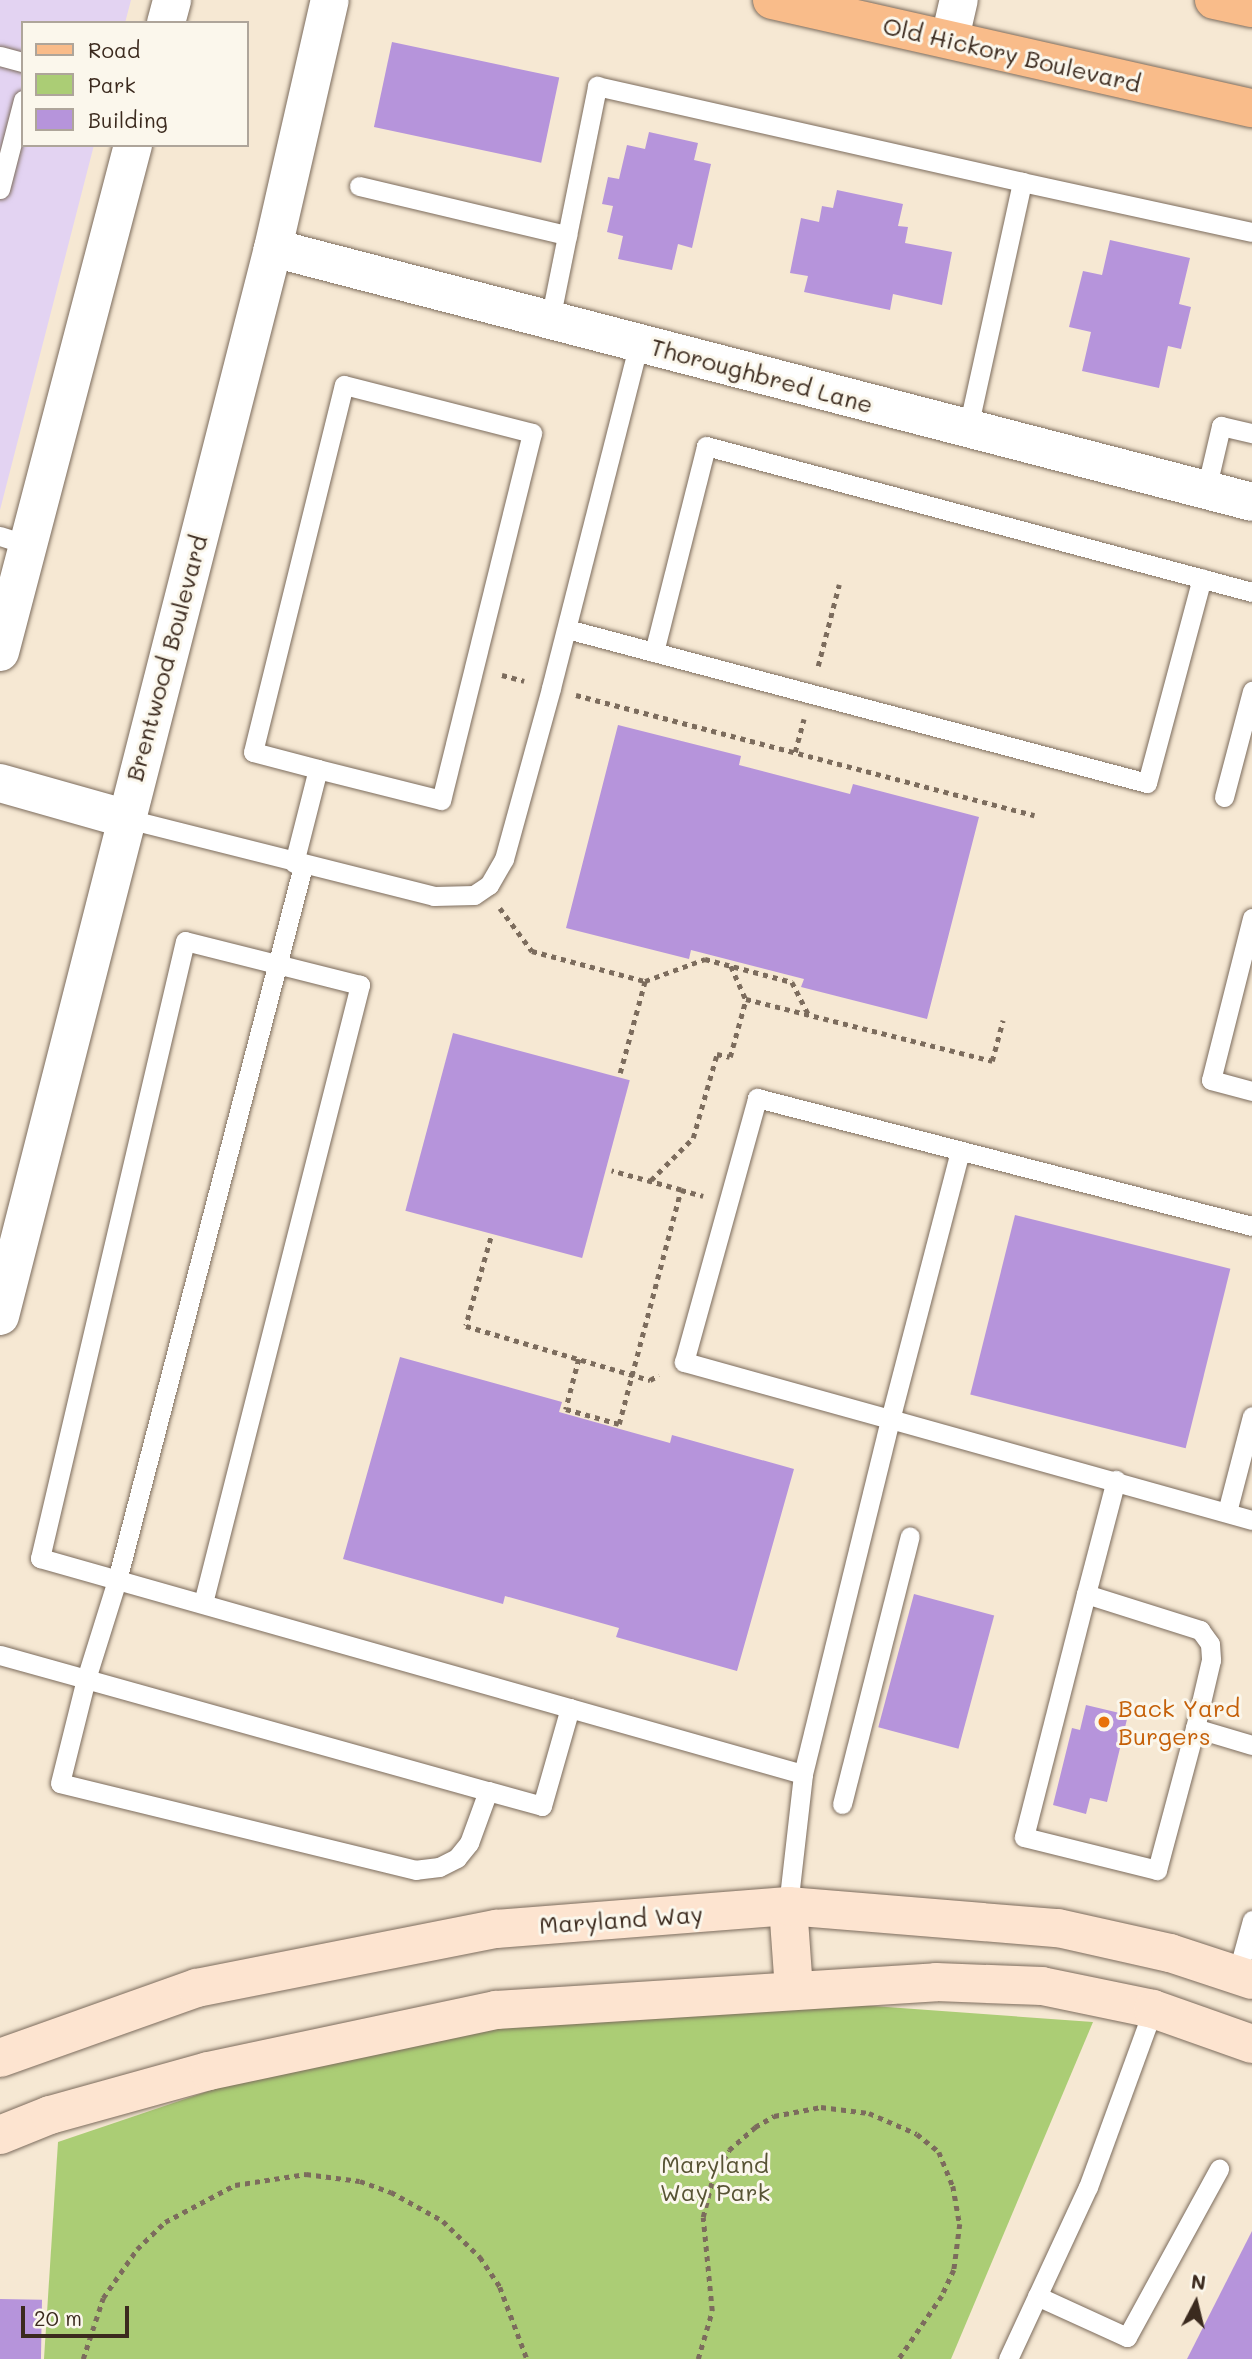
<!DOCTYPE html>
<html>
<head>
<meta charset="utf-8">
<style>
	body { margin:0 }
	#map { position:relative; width:1252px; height:2359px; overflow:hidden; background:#f6e8d3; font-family:Mali,sans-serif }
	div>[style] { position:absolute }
	.built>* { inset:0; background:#e3d3f2 }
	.green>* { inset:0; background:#abcd75 }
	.building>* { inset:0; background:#b694db; transform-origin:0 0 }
	.path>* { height:4.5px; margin-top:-2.25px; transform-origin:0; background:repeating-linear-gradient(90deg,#7c6c5d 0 5px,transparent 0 10px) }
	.roads { filter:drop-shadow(0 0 2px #7c6c5d) drop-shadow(0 0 2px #7c6c5d) }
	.lane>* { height:19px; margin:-9.5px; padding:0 9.5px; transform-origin:9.5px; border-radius:9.5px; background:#fff }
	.street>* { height:38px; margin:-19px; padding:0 19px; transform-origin:19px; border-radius:19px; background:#fff }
	.secondary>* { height:38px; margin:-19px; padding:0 19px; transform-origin:19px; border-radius:19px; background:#fde4d0 }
	.primary>* { height:38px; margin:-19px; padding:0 19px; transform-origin:19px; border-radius:19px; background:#f9bc8a }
	.dots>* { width:19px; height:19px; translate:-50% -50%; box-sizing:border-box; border:4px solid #fbf7ec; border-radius:50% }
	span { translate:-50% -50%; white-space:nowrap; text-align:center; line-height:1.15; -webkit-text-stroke:6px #fbf7ec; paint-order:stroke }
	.street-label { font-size:24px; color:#3b2a1e }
	.food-label { font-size:24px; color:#c56008 }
	.left { translate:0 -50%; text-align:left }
	.park-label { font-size:24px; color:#575334 }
	.legend { position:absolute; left:21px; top:21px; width:228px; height:126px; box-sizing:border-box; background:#fbf7ec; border:2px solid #aea59a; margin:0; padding:9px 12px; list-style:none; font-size:21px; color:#3b2a1e }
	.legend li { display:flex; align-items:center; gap:14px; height:35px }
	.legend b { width:35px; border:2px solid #aea59a }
	.north { position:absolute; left:1161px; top:2268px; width:70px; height:70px; -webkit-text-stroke:5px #fbf7ec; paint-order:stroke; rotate:7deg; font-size:19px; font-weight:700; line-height:28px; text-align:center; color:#3b2a1e }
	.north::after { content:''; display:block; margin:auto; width:24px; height:32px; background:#3b2a1e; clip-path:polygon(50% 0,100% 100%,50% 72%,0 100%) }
	.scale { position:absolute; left:21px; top:2306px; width:108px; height:32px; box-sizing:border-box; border:4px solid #3b2a1e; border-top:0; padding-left:9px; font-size:21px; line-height:24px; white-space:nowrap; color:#3b2a1e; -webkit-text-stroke:5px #fbf7ec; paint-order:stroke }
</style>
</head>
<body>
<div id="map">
	<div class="built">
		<div style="clip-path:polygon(0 0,131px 0,125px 23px,23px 23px,23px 145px,94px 145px,0 510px)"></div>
	</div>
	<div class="green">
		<div style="clip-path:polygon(720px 1995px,1093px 2022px,951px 2359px,44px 2359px,58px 2142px,368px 2037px)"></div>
	</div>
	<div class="building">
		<div style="left:392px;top:42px;width:171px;height:87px;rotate:12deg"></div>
		<div style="clip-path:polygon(649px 132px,698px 143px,694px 160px,711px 164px,692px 248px,678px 244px,672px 270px,618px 259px,623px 236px,607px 232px,613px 206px,602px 204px,608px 177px,619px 179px,627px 145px,645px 149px)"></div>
		<div style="clip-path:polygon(837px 190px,903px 204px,898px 226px,908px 227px,905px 243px,952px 252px,942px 305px,893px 294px,890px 310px,804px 292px,808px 276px,790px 273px,801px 218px,819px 222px,822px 206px,833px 208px)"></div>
		<div style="clip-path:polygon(1110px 240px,1190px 258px,1179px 304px,1191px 307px,1181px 349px,1168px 346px,1159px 388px,1082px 371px,1091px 332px,1069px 327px,1083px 271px,1102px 275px)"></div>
		<div style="clip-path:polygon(618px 725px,741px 756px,739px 765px,850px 794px,853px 784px,979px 817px,927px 1019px,801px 987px,804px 979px,691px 950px,689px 959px,566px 928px)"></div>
		<div style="left:453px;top:1033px;width:183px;height:184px;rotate:15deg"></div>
		<div style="left:1015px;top:1215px;width:222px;height:185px;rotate:14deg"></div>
		<div style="clip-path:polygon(400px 1357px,562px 1402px,559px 1412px,670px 1443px,672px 1435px,794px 1469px,737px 1671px,616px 1637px,619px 1628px,505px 1596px,503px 1604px,343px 1559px)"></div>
		<div style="left:914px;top:1594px;width:83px;height:138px;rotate:15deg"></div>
		<div style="clip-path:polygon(1086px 1705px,1128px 1715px,1107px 1802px,1090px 1798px,1086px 1814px,1053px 1805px,1072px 1728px,1080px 1730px)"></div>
		<div style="clip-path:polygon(1252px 2231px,1252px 2359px,1187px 2359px)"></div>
		<div style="left:0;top:2299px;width:42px;height:60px;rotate:1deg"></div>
	</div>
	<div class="path">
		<div style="left:818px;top:666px;width:84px;rotate:-75.5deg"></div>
		<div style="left:502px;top:675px;width:23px;rotate:15deg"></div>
		<div style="left:576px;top:695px;width:474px;rotate:14.7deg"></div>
		<div style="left:795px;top:752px;width:34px;rotate:-75deg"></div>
		<div style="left:500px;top:908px;width:54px;rotate:53.3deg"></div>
		<div style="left:532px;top:951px;width:117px;rotate:14.9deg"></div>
		<div style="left:731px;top:966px;width:36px;rotate:66deg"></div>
		<div style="left:746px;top:999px;width:254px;rotate:14.1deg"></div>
		<div style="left:992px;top:1061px;width:42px;rotate:-75deg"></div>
		<div style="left:620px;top:1073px;width:95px;rotate:-74.8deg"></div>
		<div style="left:645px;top:981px;width:64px;rotate:-20.1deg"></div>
		<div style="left:705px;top:959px;width:90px;rotate:14.8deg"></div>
		<div style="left:792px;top:982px;width:36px;rotate:63deg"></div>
		<div style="left:651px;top:1180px;width:59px;rotate:-45deg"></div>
		<div style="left:693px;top:1138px;width:87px;rotate:-74.1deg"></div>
		<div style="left:717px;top:1054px;width:13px;rotate:13deg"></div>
		<div style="left:730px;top:1057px;width:60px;rotate:-74.6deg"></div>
		<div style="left:681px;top:1190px;width:23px;rotate:15deg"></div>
		<div style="left:491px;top:1238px;width:91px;rotate:105.9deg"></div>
		<div style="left:466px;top:1326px;width:192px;rotate:16.4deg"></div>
		<div style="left:650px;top:1380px;width:10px;rotate:-29deg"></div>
		<div style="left:579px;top:1359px;width:52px;rotate:104.6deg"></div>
		<div style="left:566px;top:1409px;width:55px;rotate:15.8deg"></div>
		<div style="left:619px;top:1424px;width:242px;rotate:-75.2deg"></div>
		<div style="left:681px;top:1190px;width:72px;rotate:-164.6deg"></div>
		<div style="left:83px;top:2359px;width:64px;rotate:-71.8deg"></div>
		<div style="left:103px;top:2298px;width:60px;rotate:-55.2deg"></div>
		<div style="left:137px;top:2249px;width:39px;rotate:-44deg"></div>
		<div style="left:165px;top:2222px;width:79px;rotate:-27.9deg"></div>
		<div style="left:235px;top:2185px;width:72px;rotate:-8.8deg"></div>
		<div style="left:306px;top:2174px;width:54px;rotate:7.4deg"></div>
		<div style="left:360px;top:2181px;width:33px;rotate:20deg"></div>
		<div style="left:391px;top:2192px;width:60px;rotate:29.1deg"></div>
		<div style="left:443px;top:2221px;width:52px;rotate:44.2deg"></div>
		<div style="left:480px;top:2257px;width:36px;rotate:56deg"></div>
		<div style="left:500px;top:2287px;width:77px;rotate:69.4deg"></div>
		<div style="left:698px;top:2359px;width:50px;rotate:-73.7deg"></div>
		<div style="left:712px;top:2311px;width:94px;rotate:-95.5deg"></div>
		<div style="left:703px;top:2217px;width:41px;rotate:-76deg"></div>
		<div style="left:713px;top:2177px;width:31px;rotate:-59deg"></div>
		<div style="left:729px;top:2150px;width:35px;rotate:-41deg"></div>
		<div style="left:755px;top:2127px;width:22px;rotate:-30deg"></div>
		<div style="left:774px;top:2116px;width:48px;rotate:-10.8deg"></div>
		<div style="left:821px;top:2107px;width:48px;rotate:7.1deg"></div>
		<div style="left:869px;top:2113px;width:52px;rotate:23.6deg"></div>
		<div style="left:917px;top:2134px;width:28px;rotate:39deg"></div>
		<div style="left:939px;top:2152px;width:37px;rotate:68deg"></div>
		<div style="left:953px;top:2186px;width:39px;rotate:80deg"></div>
		<div style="left:960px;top:2224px;width:46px;rotate:97.4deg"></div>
		<div style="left:954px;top:2270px;width:29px;rotate:115deg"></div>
		<div style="left:942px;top:2296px;width:76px;rotate:124.3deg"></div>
	</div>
	<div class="roads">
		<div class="lane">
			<div style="left:0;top:56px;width:24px;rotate:15deg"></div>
			<div style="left:359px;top:186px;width:214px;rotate:13.3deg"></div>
			<div style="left:0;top:189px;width:92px;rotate:-75.5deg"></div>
			<div style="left:550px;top:320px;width:239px;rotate:-78.6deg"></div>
			<div style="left:597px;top:86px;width:436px;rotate:12.7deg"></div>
			<div style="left:968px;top:428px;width:252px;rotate:-77.6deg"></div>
			<div style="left:1022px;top:182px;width:235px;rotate:12.3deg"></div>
			<div style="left:1206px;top:490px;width:66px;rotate:-76.8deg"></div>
			<div style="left:1221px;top:426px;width:32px;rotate:13deg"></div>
			<div style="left:0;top:536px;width:26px;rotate:18deg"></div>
			<div style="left:567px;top:629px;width:600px;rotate:14.87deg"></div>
			<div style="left:1147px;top:783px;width:212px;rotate:-75deg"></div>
			<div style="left:654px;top:652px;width:212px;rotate:-75.8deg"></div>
			<div style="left:706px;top:446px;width:565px;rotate:14.97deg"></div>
			<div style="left:1224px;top:797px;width:110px;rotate:-75.2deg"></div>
			<div style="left:124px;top:818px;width:320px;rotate:14.1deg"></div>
			<div style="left:434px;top:896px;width:40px;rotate:-1.4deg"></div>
			<div style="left:474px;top:895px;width:18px;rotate:-34deg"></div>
			<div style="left:489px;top:885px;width:30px;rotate:-60deg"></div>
			<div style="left:504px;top:859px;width:177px;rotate:-74.6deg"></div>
			<div style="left:551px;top:688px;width:356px;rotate:-75.7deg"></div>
			<div style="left:294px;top:863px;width:97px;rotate:-75.7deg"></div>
			<div style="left:318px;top:769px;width:67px;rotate:-165.3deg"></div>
			<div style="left:253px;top:752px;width:378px;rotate:-76.1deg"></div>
			<div style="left:344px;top:385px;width:194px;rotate:14.3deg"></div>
			<div style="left:532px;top:433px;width:378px;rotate:103.9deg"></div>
			<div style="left:441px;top:800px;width:127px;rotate:-165.9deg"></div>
			<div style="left:1252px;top:918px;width:167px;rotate:104.2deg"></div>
			<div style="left:1211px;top:1080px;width:42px;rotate:15deg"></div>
			<div style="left:960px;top:1151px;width:277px;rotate:104.6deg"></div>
			<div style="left:890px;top:1419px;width:214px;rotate:-164.5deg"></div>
			<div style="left:684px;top:1362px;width:274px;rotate:-74.5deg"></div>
			<div style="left:757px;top:1098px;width:511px;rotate:14.5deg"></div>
			<div style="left:1227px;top:1512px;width:99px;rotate:-75.4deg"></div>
			<div style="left:1086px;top:1594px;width:118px;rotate:-75.3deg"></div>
			<div style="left:203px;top:1603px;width:638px;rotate:-75.75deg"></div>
			<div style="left:360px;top:985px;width:180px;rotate:-165.9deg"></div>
			<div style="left:185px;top:941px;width:634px;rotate:103.22deg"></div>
			<div style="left:40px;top:1558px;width:793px;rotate:15.81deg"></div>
			<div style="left:0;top:1655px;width:89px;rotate:15.6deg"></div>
			<div style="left:86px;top:1679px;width:104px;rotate:-72.6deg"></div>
			<div style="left:117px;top:1580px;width:738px;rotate:-75.4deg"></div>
			<div style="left:1195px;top:1728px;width:147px;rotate:105deg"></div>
			<div style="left:1157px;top:1870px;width:137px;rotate:-166.1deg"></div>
			<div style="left:1024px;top:1837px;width:251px;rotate:-75.7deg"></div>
			<div style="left:1086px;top:1594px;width:120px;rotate:17.5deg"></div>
			<div style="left:1200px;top:1630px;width:17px;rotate:54deg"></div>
			<div style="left:1210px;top:1644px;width:16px;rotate:86deg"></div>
			<div style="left:1211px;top:1660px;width:70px;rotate:103.2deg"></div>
			<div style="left:1195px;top:1728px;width:59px;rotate:16.6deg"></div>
			<div style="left:488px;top:1791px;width:55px;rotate:110.1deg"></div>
			<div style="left:469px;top:1843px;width:19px;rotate:129deg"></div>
			<div style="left:457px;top:1858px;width:20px;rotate:153deg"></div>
			<div style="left:439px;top:1867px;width:23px;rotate:173deg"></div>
			<div style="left:416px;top:1870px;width:366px;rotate:-166.3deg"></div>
			<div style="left:60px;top:1783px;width:107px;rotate:-76deg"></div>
			<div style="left:86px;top:1679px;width:417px;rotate:15.6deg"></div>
			<div style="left:488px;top:1791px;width:56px;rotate:15.5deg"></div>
			<div style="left:542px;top:1806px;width:102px;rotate:-74.1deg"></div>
			<div style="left:842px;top:1804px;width:276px;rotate:-75.8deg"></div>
			<div style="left:788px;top:1906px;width:133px;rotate:-83.5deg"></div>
			<div style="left:803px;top:1774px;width:366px;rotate:-76.2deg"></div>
			<div style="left:890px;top:1419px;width:376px;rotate:15.6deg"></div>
			<div style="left:1237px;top:1975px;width:57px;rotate:-74.7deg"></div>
			<div style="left:1037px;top:2296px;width:99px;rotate:24.5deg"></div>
			<div style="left:1127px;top:2337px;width:192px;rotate:-61.3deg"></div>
			<div style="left:1008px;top:2359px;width:190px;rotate:-65.1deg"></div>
			<div style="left:1088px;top:2187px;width:189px;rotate:-69.9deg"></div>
		</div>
		<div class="street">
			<div style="left:166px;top:23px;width:24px;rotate:-75deg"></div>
			<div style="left:950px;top:38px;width:39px;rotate:-77deg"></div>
			<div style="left:273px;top:248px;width:1011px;rotate:14.54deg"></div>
			<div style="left:0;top:652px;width:524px;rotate:-75.3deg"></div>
			<div style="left:0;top:783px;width:129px;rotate:15.8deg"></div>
			<div style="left:0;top:1316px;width:1102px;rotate:-75.66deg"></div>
			<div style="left:273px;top:248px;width:254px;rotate:-77.1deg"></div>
		</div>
		<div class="secondary">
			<div style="left:788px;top:1906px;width:84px;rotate:85.9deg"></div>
			<div style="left:0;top:2058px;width:209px;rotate:-19.6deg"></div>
			<div style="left:197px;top:1988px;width:305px;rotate:-11.2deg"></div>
			<div style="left:496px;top:1929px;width:293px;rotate:-4.5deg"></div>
			<div style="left:788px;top:1906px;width:271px;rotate:4.7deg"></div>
			<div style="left:1058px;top:1928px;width:115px;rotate:12.6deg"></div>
			<div style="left:1170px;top:1953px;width:86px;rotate:18.2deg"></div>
			<div style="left:0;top:2135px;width:54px;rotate:-21.8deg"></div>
			<div style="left:50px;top:2115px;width:165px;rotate:-15.5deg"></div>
			<div style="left:209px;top:2071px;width:293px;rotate:-12deg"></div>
			<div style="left:496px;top:2010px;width:441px;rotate:-3.6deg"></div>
			<div style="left:936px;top:1982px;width:106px;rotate:2.2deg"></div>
			<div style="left:1042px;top:1986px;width:113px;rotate:11.7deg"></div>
			<div style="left:1153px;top:2009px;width:105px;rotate:19.5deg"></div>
		</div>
		<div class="primary">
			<div style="left:772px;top:0;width:492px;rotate:12.7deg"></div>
			<div style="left:1214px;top:0;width:39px;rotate:12deg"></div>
		</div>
	</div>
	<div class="dots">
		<div style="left:1104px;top:1722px;background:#e8710a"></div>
	</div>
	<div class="street-label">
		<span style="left:1012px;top:54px;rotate:13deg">Old Hickory Boulevard</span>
		<span style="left:762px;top:375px;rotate:15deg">Thoroughbred Lane</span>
		<span style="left:166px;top:658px;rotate:-75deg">Brentwood Boulevard</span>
		<span style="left:621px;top:1919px;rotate:-4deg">Maryland Way</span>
	</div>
	<div class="food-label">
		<span class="left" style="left:1118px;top:1722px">Back Yard<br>Burgers</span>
	</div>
	<div class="park-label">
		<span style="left:715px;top:2178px">Maryland<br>Way Park</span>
	</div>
	<ul class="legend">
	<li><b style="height:9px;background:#f9bc8a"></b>Road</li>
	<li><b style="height:19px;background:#abcd75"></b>Park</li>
	<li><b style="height:19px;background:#b694db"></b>Building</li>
	</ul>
	<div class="north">N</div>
	<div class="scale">20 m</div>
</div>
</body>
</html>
